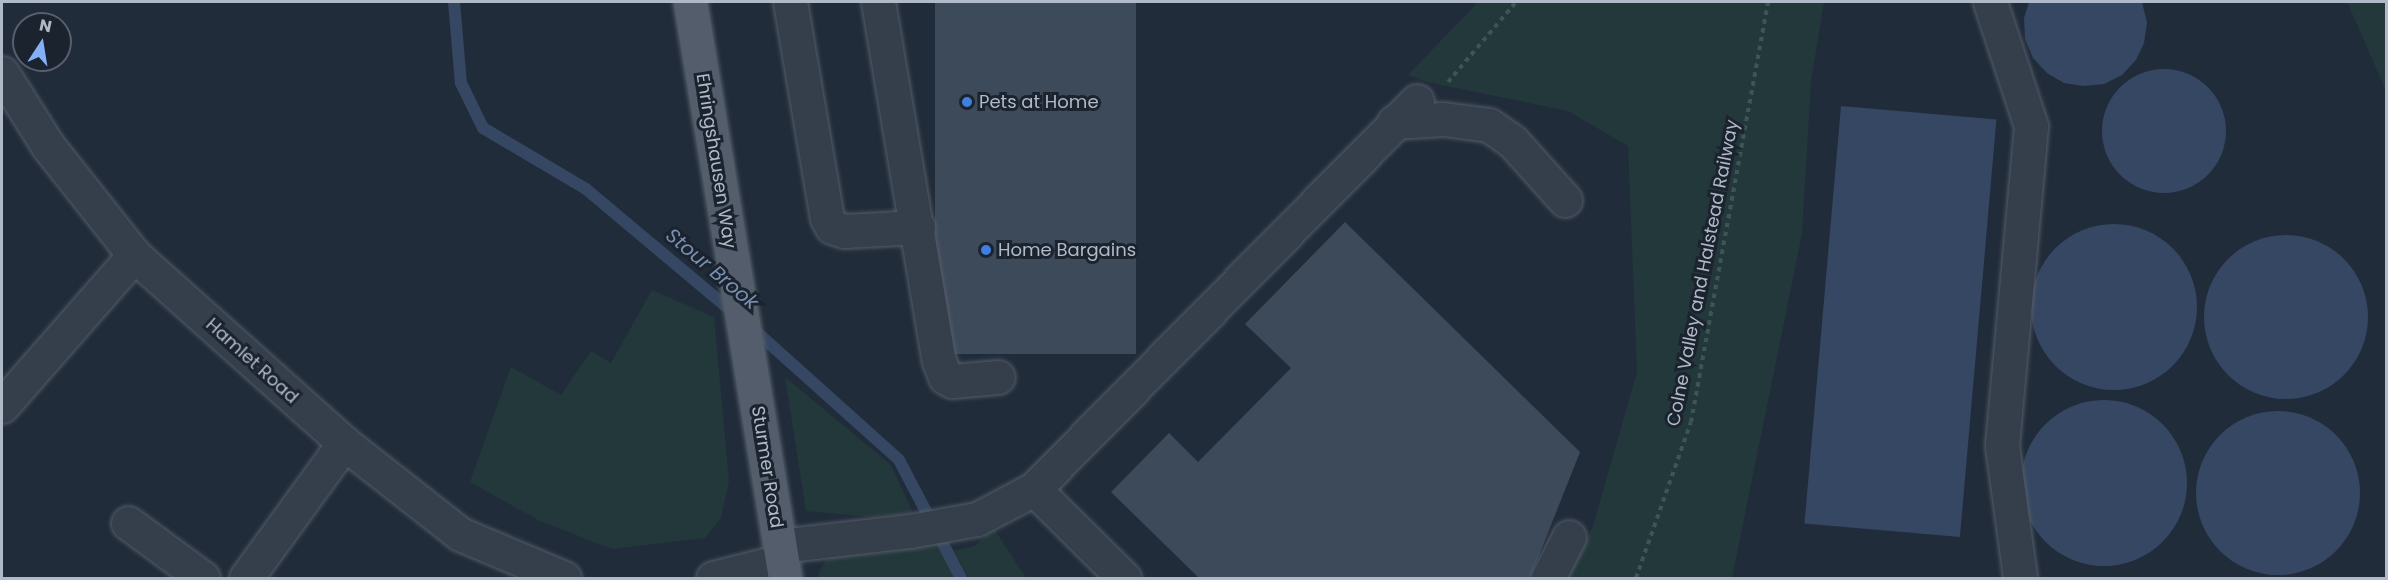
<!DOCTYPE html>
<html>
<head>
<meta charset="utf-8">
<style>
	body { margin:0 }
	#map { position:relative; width:2388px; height:580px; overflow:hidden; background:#212c3a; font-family:Poppins,sans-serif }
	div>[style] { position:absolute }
	.green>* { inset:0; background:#23383b }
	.water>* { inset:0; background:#354762; transform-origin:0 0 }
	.round { border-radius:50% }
	.stream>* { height:12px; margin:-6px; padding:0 6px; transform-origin:6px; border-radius:6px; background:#354762 }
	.building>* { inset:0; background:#3d4a5a; transform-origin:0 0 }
	.path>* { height:4px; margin-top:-2px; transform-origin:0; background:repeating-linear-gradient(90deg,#3e5456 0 4.5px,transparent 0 9px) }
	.roads { filter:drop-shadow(0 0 2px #535c68) drop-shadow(0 0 2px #535c68) }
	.minor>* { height:33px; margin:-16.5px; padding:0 16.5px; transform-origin:16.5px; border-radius:16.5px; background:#353e4b }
	.major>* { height:33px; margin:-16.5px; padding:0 16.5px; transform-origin:16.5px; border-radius:16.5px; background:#535d6b }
	.dots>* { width:16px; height:16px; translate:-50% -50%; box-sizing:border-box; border:3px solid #1b232f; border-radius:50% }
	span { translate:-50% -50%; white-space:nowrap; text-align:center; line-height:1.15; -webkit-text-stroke:6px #1b232f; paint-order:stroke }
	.poi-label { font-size:18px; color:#b0b9c7 }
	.left { translate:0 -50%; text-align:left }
	.street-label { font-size:18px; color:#b0b9c7 }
	.water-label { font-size:20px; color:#788faf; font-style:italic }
	.frame { position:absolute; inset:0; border:3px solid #b0b9c7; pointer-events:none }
	.north { position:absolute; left:12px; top:12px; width:60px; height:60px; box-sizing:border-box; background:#1b232f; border:2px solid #575f6c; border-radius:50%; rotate:12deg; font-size:16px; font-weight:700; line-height:24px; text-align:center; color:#b0b9c7 }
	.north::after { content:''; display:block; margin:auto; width:21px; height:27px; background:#83b0f9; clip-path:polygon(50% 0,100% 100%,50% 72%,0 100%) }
</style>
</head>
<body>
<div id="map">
	<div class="green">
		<div style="clip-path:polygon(1478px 2px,1824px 2px,1811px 81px,1802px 234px,1732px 578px,1567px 578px,1592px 529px,1637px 372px,1628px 146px,1568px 111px,1427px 82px,1408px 75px)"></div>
		<div style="clip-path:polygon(2347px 2px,2386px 2px,2386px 91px)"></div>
		<div style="clip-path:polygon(652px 290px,714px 317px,729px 481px,721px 518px,705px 538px,612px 549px,540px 521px,470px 482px,511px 367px,561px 395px,591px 351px,611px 363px)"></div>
		<div style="clip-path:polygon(785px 377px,891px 465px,913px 513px,869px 517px,806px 511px)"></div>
		<div style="clip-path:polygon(993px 527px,1026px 578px,969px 578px,954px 551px,975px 546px)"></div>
		<div style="clip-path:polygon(934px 540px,956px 578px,818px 578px,819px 572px,828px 556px)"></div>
	</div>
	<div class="water">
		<div style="clip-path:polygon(2029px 2px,2142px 2px,2147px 23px,2144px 43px,2136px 60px,2122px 75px,2104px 84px,2084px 86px,2064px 83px,2047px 73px,2033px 58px,2025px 39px,2024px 18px)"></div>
		<div class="round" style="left:2102px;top:69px;width:124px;height:124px"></div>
		<div style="left:1841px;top:106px;width:156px;height:419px;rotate:5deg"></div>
		<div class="round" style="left:2031px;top:224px;width:166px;height:166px"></div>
		<div class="round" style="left:2204px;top:235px;width:164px;height:164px"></div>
		<div class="round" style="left:2021px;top:400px;width:166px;height:166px"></div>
		<div class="round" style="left:2196px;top:411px;width:164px;height:164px"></div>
	</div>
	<div class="stream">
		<div style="left:454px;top:2px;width:81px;rotate:85.1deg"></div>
		<div style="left:461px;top:83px;width:50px;rotate:63.9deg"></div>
		<div style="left:483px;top:128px;width:120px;rotate:30.6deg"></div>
		<div style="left:586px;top:189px;width:194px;rotate:40deg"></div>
		<div style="left:751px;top:327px;width:199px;rotate:41.9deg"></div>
		<div style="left:899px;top:460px;width:133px;rotate:62.3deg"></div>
	</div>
	<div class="building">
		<div style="left:935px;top:2px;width:201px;height:352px"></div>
		<div style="clip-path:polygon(1345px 222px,1580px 452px,1530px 578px,1199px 578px,1111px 492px,1169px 433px,1198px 462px,1291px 368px,1245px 324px)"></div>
	</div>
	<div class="path">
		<div style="left:1448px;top:82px;width:105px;rotate:-49.6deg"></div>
		<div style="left:1636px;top:578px;width:165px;rotate:-70.6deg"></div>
		<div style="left:1691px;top:422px;width:427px;rotate:-79.6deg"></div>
	</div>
	<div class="roads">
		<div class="minor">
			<div style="left:790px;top:2px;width:219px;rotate:80.3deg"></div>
			<div style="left:827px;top:218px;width:10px;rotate:61deg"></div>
			<div style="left:832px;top:227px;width:13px;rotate:18deg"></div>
			<div style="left:844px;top:231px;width:74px;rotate:-3.1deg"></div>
			<div style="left:878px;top:2px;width:364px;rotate:80.4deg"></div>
			<div style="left:939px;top:361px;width:17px;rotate:69deg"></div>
			<div style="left:945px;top:377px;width:8px;rotate:30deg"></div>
			<div style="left:952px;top:381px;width:46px;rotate:-5deg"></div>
			<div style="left:1990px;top:2px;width:131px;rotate:71.7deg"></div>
			<div style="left:2031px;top:126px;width:321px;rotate:95.2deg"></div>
			<div style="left:2002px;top:446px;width:133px;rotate:82.2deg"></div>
			<div style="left:2px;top:73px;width:86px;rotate:57.8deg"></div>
			<div style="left:48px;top:146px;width:139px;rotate:51.7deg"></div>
			<div style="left:134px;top:255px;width:282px;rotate:41.8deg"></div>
			<div style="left:344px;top:443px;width:147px;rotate:38.1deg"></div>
			<div style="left:460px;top:534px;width:113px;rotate:22.9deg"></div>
			<div style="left:1394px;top:122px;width:49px;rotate:-3.5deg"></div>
			<div style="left:1443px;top:119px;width:46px;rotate:7.4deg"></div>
			<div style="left:1489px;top:125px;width:29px;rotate:35deg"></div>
			<div style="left:1513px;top:142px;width:78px;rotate:48.1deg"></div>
			<div style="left:2px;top:406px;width:201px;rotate:-48.8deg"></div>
			<div style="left:1034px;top:489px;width:127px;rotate:44.7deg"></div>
			<div style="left:128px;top:523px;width:93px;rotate:36.3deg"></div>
			<div style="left:780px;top:546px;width:131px;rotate:-6.6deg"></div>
			<div style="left:910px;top:531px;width:68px;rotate:-10.2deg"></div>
			<div style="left:977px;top:519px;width:64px;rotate:-27.8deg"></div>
			<div style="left:1034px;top:489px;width:545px;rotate:-45.37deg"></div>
			<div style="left:246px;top:578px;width:167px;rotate:-54deg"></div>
			<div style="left:713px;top:578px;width:70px;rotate:-14deg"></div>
			<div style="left:1548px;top:578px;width:46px;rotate:-62.9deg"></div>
		</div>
		<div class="major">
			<div style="left:690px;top:2px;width:584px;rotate:80.63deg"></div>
		</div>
	</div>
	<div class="dots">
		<div style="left:967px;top:102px;background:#3f7fe0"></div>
		<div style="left:986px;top:250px;background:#3f7fe0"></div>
	</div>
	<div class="poi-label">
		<span class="left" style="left:979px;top:102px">Pets at Home</span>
		<span class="left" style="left:998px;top:250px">Home Bargains</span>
	</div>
	<div class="street-label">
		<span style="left:716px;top:161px;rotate:81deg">Ehringshausen Way</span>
		<span style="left:1703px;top:273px;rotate:-79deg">Colne Valley and Halstead Railway</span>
		<span style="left:252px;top:361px;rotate:42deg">Hamlet Road</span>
		<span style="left:767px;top:467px;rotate:81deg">Sturmer Road</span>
	</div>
	<div class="water-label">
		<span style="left:712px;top:269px;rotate:40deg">Stour Brook</span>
	</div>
	<div class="frame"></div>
	<div class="north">N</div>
</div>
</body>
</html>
